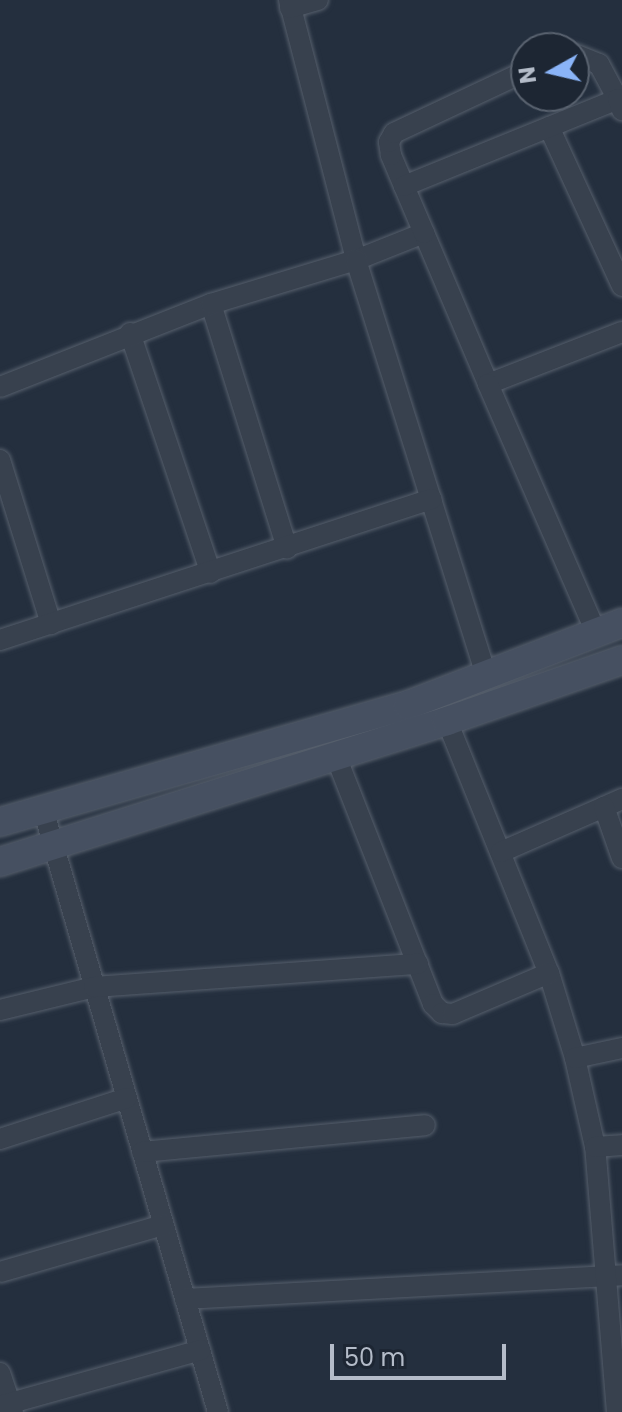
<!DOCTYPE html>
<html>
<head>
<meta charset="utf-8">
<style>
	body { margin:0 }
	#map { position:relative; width:622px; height:1412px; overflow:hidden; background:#242f3e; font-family:Poppins,sans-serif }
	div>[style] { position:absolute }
	.roads { filter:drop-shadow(0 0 2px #565f6c) drop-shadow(0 0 2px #565f6c) }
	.minor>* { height:20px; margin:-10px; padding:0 10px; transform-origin:10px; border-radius:10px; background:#38414e }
	.secondary>* { height:28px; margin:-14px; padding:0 14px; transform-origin:14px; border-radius:14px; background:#465061 }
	span { translate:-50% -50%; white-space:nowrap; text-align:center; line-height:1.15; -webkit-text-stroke:6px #1d2633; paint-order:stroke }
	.north { position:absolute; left:510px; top:32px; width:80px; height:80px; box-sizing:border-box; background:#1d2633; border:2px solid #59626f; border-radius:50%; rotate:262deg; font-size:22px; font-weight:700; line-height:32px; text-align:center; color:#b4bcc9 }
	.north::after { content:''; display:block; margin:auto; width:28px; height:36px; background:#8ab4f8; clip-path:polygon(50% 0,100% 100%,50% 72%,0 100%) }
	.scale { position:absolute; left:330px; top:1344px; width:176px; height:36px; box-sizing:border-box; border:4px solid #b4bcc9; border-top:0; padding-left:10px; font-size:24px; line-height:28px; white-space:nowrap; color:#b4bcc9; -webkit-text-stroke:6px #1d2633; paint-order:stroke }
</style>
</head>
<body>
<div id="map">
	<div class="roads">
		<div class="minor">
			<div style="left:289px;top:0;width:268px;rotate:75.5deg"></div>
			<div style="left:356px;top:260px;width:73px;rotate:-21.7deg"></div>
			<div style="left:424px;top:233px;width:164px;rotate:67deg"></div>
			<div style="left:488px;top:384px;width:144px;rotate:-21.2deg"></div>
			<div style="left:290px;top:8px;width:29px;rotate:-16deg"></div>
			<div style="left:574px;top:54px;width:27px;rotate:22deg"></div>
			<div style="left:599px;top:64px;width:40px;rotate:62deg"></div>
			<div style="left:549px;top:127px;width:175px;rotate:65.3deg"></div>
			<div style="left:404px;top:186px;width:34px;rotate:-113deg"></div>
			<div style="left:391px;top:155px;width:13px;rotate:-99deg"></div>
			<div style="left:389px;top:142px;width:10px;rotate:-61deg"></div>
			<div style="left:394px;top:133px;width:146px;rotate:-25.2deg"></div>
			<div style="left:424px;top:233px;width:51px;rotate:-113.1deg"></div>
			<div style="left:404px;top:186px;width:231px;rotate:-22.1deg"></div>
			<div style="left:618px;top:99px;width:12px;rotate:70deg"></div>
			<div style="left:211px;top:304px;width:256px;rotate:72.7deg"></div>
			<div style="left:130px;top:333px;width:253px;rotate:71.4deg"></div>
			<div style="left:488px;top:384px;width:274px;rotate:66.5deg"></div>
			<div style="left:0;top:387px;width:227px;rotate:-21.5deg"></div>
			<div style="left:211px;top:304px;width:152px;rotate:-16.9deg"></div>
			<div style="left:356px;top:260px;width:435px;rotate:72.6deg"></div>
			<div style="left:0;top:460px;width:172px;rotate:72.7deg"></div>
			<div style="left:0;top:640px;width:454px;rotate:-18.1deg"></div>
			<div style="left:447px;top:721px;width:272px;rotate:68deg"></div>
			<div style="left:549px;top:973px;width:89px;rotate:73deg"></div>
			<div style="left:575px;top:1058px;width:91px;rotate:77.3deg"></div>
			<div style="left:335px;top:754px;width:269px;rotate:68.6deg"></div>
			<div style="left:433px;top:1004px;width:13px;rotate:45deg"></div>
			<div style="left:442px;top:1013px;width:11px;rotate:5deg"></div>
			<div style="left:453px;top:1014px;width:104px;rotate:-23.1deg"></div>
			<div style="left:604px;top:807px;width:20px;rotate:-24deg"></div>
			<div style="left:43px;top:809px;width:628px;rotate:73.82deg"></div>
			<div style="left:501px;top:852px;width:112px;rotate:-23.6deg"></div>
			<div style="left:604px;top:807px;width:54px;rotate:70.6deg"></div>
			<div style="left:0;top:1010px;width:97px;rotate:-13.7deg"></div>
			<div style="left:94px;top:987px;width:325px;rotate:-4.1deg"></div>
			<div style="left:575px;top:1058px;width:48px;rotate:-12deg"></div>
			<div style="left:0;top:1139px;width:133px;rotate:-17.9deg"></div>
			<div style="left:142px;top:1152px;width:284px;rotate:-5.4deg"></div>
			<div style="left:0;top:1272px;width:170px;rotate:-16.1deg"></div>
			<div style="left:185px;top:1299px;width:438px;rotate:-3.1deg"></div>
			<div style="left:0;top:1373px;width:41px;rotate:71.6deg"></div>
			<div style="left:0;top:1406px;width:208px;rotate:-15.6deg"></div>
			<div style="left:617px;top:1412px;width:266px;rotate:-94.7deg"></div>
			<div style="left:595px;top:1147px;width:27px;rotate:-4deg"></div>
		</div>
		<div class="secondary">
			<div style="left:0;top:822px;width:424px;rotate:-16deg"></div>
			<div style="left:408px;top:705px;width:229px;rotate:-21deg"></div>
			<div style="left:0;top:862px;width:469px;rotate:-17.5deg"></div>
			<div style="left:447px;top:721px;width:185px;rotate:-19.2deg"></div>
		</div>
	</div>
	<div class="north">N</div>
	<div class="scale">50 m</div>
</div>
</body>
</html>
